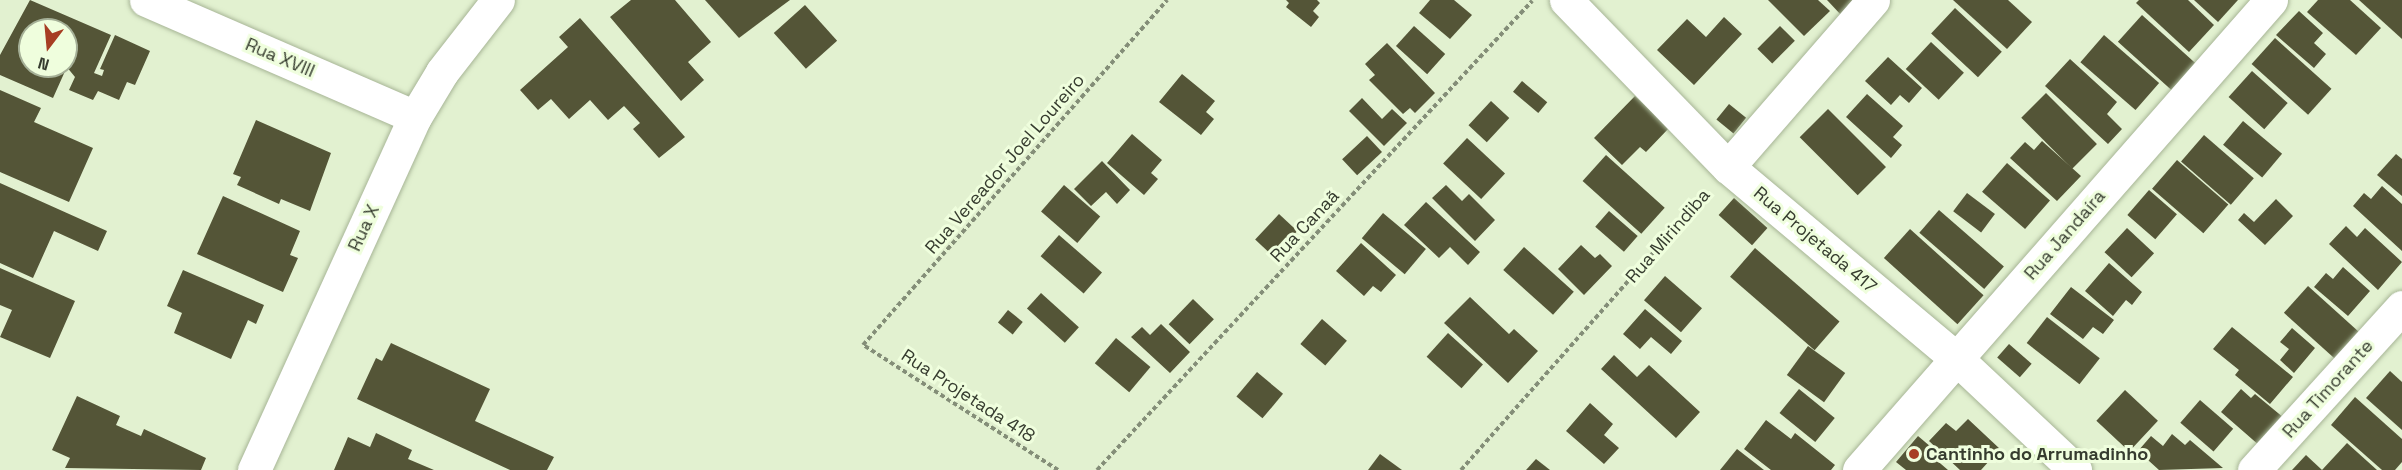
<!DOCTYPE html>
<html>
<head>
<meta charset="utf-8">
<style>
	body { margin:0 }
	#map { position:relative; width:2402px; height:470px; overflow:hidden; background:#e2f1d0; font-family:"Space Grotesk",sans-serif }
	div>[style] { position:absolute }
	.building>* { inset:0; background:#545537; transform-origin:0 0 }
	.path>* { height:4px; margin-top:-2px; transform-origin:0; background:repeating-linear-gradient(90deg,#848e78 0 4.5px,transparent 0 7.5px) }
	.roads { filter:drop-shadow(0 0 2px #a7b596) drop-shadow(0 0 2px #a7b596) }
	.minor>* { height:33px; margin:-16.5px; padding:0 16.5px; transform-origin:16.5px; border-radius:16.5px; background:#fff }
	.dots>* { width:16px; height:16px; translate:-50% -50%; box-sizing:border-box; border:3px solid #effedd; border-radius:50% }
	span { translate:-50% -50%; white-space:nowrap; text-align:center; line-height:1.15; -webkit-text-stroke:6px #effedd; paint-order:stroke }
	.street-label { font-size:18px; color:#363c2f }
	.poi-label { font-size:18px; color:#363c2f; font-weight:700 }
	.left { translate:0 -50%; text-align:left }
	.north { position:absolute; left:18px; top:18px; width:60px; height:60px; box-sizing:border-box; background:#effedd; border:2px solid #a5b097; border-radius:50%; rotate:196deg; font-size:16px; font-weight:700; line-height:24px; text-align:center; color:#363c2f }
	.north::after { content:''; display:block; margin:auto; width:21px; height:27px; background:#a73e23; clip-path:polygon(50% 0,100% 100%,50% 72%,0 100%) }
</style>
</head>
<body>
<div id="map">
	<div class="building">
		<div style="clip-path:polygon(30px 0,111px 35px,94px 73px,102px 76px,104px 70px,100px 69px,115px 35px,150px 51px,135px 85px,127px 82px,119px 100px,98px 91px,93px 100px,69px 90px,75px 77px,66px 66px,66px 30px,30px 30px,30px 66px,66px 69px,53px 98px,0 75px,0 55px)"></div>
		<div style="clip-path:polygon(631px 0,675px 0,711px 42px,688px 62px,704px 80px,681px 101px,610px 17px)"></div>
		<div style="clip-path:polygon(705px 0,790px 0,739px 38px)"></div>
		<div style="clip-path:polygon(1286px 0,1317px 0,1320px 3px,1313px 11px,1319px 17px,1311px 27px,1286px 7px,1289px 3px)"></div>
		<div style="clip-path:polygon(1430px 0,1454px 0,1472px 15px,1450px 39px,1419px 13px)"></div>
		<div style="clip-path:polygon(1768px 0,1818px 0,1830px 11px,1804px 36px)"></div>
		<div style="clip-path:polygon(1827px 0,1859px 0,1842px 16px)"></div>
		<div style="clip-path:polygon(1953px 0,2008px 0,2032px 22px,2007px 49px)"></div>
		<div style="clip-path:polygon(2139px 0,2188px 0,2214px 25px,2189px 52px,2136px 3px)"></div>
		<div style="clip-path:polygon(2194px 0,2238px 0,2218px 22px)"></div>
		<div style="clip-path:polygon(2318px 0,2350px 0,2381px 28px,2356px 55px,2307px 12px)"></div>
		<div style="clip-path:polygon(2359px 0,2402px 0,2402px 39px)"></div>
		<div style="left:805px;top:5px;width:48px;height:42px;rotate:48deg"></div>
		<div style="left:1955px;top:8px;width:64px;height:35px;rotate:43deg"></div>
		<div style="clip-path:polygon(2299px 11px,2323px 33px,2314px 43px,2326px 54px,2314px 68px,2276px 35px)"></div>
		<div style="left:2142px;top:15px;width:72px;height:36px;rotate:42deg"></div>
		<div style="clip-path:polygon(1724px 17px,1742px 34px,1694px 85px,1657px 50px,1687px 19px,1706px 37px)"></div>
		<div style="clip-path:polygon(580px 18px,685px 137px,659px 158px,633px 129px,640px 123px,624px 106px,608px 120px,590px 100px,569px 119px,551px 99px,538px 110px,520px 90px,568px 47px,559px 37px)"></div>
		<div style="left:1414px;top:26px;width:42px;height:27px;rotate:42deg"></div>
		<div style="left:1780px;top:26px;width:21px;height:32px;rotate:45deg"></div>
		<div style="left:2104px;top:35px;width:73px;height:36px;rotate:41deg"></div>
		<div style="left:2275px;top:38px;width:76px;height:35px;rotate:42deg"></div>
		<div style="left:1931px;top:42px;width:45px;height:37px;rotate:43deg"></div>
		<div style="clip-path:polygon(1387px 43px,1435px 93px,1415px 113px,1410px 108px,1403px 114px,1369px 80px,1375px 75px,1365px 64px)"></div>
		<div style="clip-path:polygon(1888px 57px,1922px 88px,1909px 103px,1900px 95px,1891px 105px,1865px 81px)"></div>
		<div style="clip-path:polygon(2070px 59px,2117px 102px,2107px 114px,2122px 129px,2108px 144px,2045px 86px)"></div>
		<div style="left:2252px;top:71px;width:48px;height:35px;rotate:42deg"></div>
		<div style="clip-path:polygon(1182px 74px,1215px 101px,1206px 112px,1214px 119px,1201px 135px,1159px 102px)"></div>
		<div style="left:1522px;top:81px;width:33px;height:14px;rotate:40deg"></div>
		<div style="clip-path:polygon(0 90px,41px 108px,34px 122px,93px 148px,69px 202px,0 172px)"></div>
		<div style="left:2046px;top:93px;width:72px;height:35px;rotate:45deg"></div>
		<div style="clip-path:polygon(1867px 94px,1903px 126px,1893px 137px,1902px 145px,1891px 158px,1846px 117px)"></div>
		<div style="clip-path:polygon(1635px 96px,1669px 128px,1646px 152px,1640px 147px,1622px 165px,1594px 138px)"></div>
		<div style="clip-path:polygon(1362px 98px,1382px 119px,1392px 109px,1407px 123px,1384px 146px,1349px 111px)"></div>
		<div style="left:1491px;top:101px;width:25px;height:33px;rotate:43deg"></div>
		<div style="left:1729px;top:104px;width:22px;height:20px;rotate:39deg"></div>
		<div style="left:1828px;top:109px;width:82px;height:40px;rotate:45deg"></div>
		<div style="clip-path:polygon(256px 120px,331px 153px,310px 211px,281px 199px,279px 204px,237px 185px,241px 177px,233px 174px)"></div>
		<div style="left:2243px;top:121px;width:51px;height:31px;rotate:40deg"></div>
		<div style="clip-path:polygon(1132px 134px,1162px 160px,1151px 173px,1158px 179px,1144px 195px,1107px 163px)"></div>
		<div style="left:2204px;top:135px;width:66px;height:35px;rotate:41deg"></div>
		<div style="left:1367px;top:136px;width:22px;height:34px;rotate:47deg"></div>
		<div style="left:1467px;top:138px;width:52px;height:35px;rotate:43deg"></div>
		<div style="clip-path:polygon(2042px 141px,2081px 176px,2057px 201px,2010px 158px,2025px 142px,2034px 150px)"></div>
		<div style="clip-path:polygon(2396px 154px,2402px 159px,2402px 196px,2377px 175px)"></div>
		<div style="left:1606px;top:155px;width:79px;height:35px;rotate:42deg"></div>
		<div style="left:2177px;top:160px;width:68px;height:38px;rotate:41deg"></div>
		<div style="clip-path:polygon(1102px 161px,1130px 190px,1117px 204px,1106px 192px,1091px 206px,1074px 189px)"></div>
		<div style="left:2007px;top:163px;width:57px;height:38px;rotate:41deg"></div>
		<div style="clip-path:polygon(0 183px,107px 231px,98px 251px,54px 231px,33px 278px,0 263px)"></div>
		<div style="left:1064px;top:185px;width:48px;height:35px;rotate:41deg"></div>
		<div style="clip-path:polygon(1446px 185px,1462px 201px,1469px 194px,1495px 220px,1475px 241px,1432px 198px)"></div>
		<div style="clip-path:polygon(2382px 186px,2402px 204px,2402px 251px,2353px 206px,2364px 193px,2371px 199px)"></div>
		<div style="left:2149px;top:190px;width:37px;height:33px;rotate:41deg"></div>
		<div style="left:1967px;top:193px;width:35px;height:23px;rotate:37deg"></div>
		<div style="clip-path:polygon(223px 196px,300px 231px,290px 255px,298px 258px,283px 292px,197px 254px)"></div>
		<div style="left:1734px;top:198px;width:45px;height:23px;rotate:42deg"></div>
		<div style="clip-path:polygon(2276px 199px,2293px 216px,2265px 245px,2238px 220px,2244px 213px,2254px 222px)"></div>
		<div style="clip-path:polygon(1426px 202px,1480px 252px,1468px 265px,1450px 247px,1439px 258px,1404px 225px)"></div>
		<div style="left:1939px;top:210px;width:86px;height:30px;rotate:41deg"></div>
		<div style="left:1609px;top:211px;width:38px;height:21px;rotate:41deg"></div>
		<div style="left:1383px;top:213px;width:56px;height:33px;rotate:40deg"></div>
		<div style="left:1279px;top:214px;width:25px;height:35px;rotate:43deg"></div>
		<div style="clip-path:polygon(2346px 226px,2357px 237px,2365px 228px,2402px 262px,2378px 290px,2329px 244px)"></div>
		<div style="left:2127px;top:228px;width:37px;height:33px;rotate:43deg"></div>
		<div style="left:1910px;top:229px;width:99px;height:39px;rotate:42deg"></div>
		<div style="left:1059px;top:235px;width:57px;height:28px;rotate:41deg"></div>
		<div style="clip-path:polygon(1361px 243px,1396px 275px,1381px 292px,1373px 286px,1364px 296px,1336px 271px)"></div>
		<div style="clip-path:polygon(1581px 245px,1595px 258px,1600px 254px,1612px 266px,1584px 295px,1558px 269px)"></div>
		<div style="left:1524px;top:247px;width:67px;height:31px;rotate:42deg"></div>
		<div style="left:1755px;top:248px;width:112px;height:38px;rotate:41deg"></div>
		<div style="clip-path:polygon(2109px 263px,2142px 292px,2132px 305px,2126px 300px,2113px 316px,2085px 291px)"></div>
		<div style="clip-path:polygon(2343px 267px,2370px 291px,2348px 316px,2314px 287px,2326px 273px,2333px 279px)"></div>
		<div style="clip-path:polygon(0 268px,75px 301px,50px 358px,0 337px,12px 310px,0 305px)"></div>
		<div style="clip-path:polygon(183px 270px,264px 305px,256px 324px,248px 320px,231px 359px,174px 333px,182px 313px,167px 306px)"></div>
		<div style="left:1665px;top:276px;width:49px;height:32px;rotate:41deg"></div>
		<div style="left:2308px;top:286px;width:69px;height:36px;rotate:42deg"></div>
		<div style="clip-path:polygon(2071px 287px,2114px 320px,2103px 334px,2093px 327px,2083px 339px,2050px 314px)"></div>
		<div style="left:1041px;top:293px;width:51px;height:21px;rotate:42deg"></div>
		<div style="clip-path:polygon(1470px 297px,1509px 334px,1514px 329px,1538px 351px,1508px 383px,1444px 323px)"></div>
		<div style="left:1193px;top:299px;width:29px;height:35px;rotate:44deg"></div>
		<div style="clip-path:polygon(1645px 309px,1682px 341px,1671px 354px,1651px 337px,1640px 349px,1623px 334px)"></div>
		<div style="left:1008px;top:310px;width:19px;height:16px;rotate:39deg"></div>
		<div style="left:2047px;top:317px;width:67px;height:33px;rotate:38deg"></div>
		<div style="left:1322px;top:319px;width:33px;height:33px;rotate:41deg"></div>
		<div style="clip-path:polygon(1161px 324px,1190px 352px,1170px 373px,1131px 337px,1142px 327px,1150px 335px)"></div>
		<div style="clip-path:polygon(2232px 327px,2293px 377px,2270px 404px,2235px 375px,2239px 370px,2213px 349px)"></div>
		<div style="clip-path:polygon(2292px 328px,2315px 348px,2294px 373px,2280px 360px,2289px 349px,2280px 342px)"></div>
		<div style="left:1448px;top:333px;width:47px;height:32px;rotate:42deg"></div>
		<div style="left:1116px;top:338px;width:45px;height:33px;rotate:40deg"></div>
		<div style="clip-path:polygon(391px 343px,490px 389px,475px 421px,554px 457px,547px 470px,510px 470px,357px 399px,376px 358px,382px 361px)"></div>
		<div style="left:2009px;top:344px;width:30px;height:18px;rotate:41deg"></div>
		<div style="left:1808px;top:346px;width:46px;height:36px;rotate:36deg"></div>
		<div style="clip-path:polygon(1614px 355px,1637px 377px,1649px 365px,1700px 412px,1676px 438px,1601px 369px)"></div>
		<div style="clip-path:polygon(2390px 371px,2402px 382px,2402px 430px,2366px 398px)"></div>
		<div style="left:1257px;top:372px;width:34px;height:32px;rotate:40deg"></div>
		<div style="left:1799px;top:389px;width:46px;height:31px;rotate:39deg"></div>
		<div style="clip-path:polygon(2241px 389px,2251px 398px,2255px 394px,2284px 418px,2260px 446px,2221px 412px)"></div>
		<div style="left:2125px;top:390px;width:45px;height:42px;rotate:43deg"></div>
		<div style="clip-path:polygon(77px 396px,120px 416px,116px 425px,141px 436px,144px 429px,206px 458px,201px 470px,65px 468px,70px 458px,52px 450px)"></div>
		<div style="clip-path:polygon(2355px 397px,2402px 439px,2402px 462px,2395px 470px,2382px 470px,2331px 425px)"></div>
		<div style="left:2200px;top:400px;width:44px;height:30px;rotate:41deg"></div>
		<div style="clip-path:polygon(1590px 403px,1613px 424px,1604px 435px,1619px 448px,1604px 464px,1566px 431px)"></div>
		<div style="clip-path:polygon(1968px 419px,2000px 449px,1981px 470px,1960px 470px,1929px 441px,1946px 423px,1956px 431px)"></div>
		<div style="clip-path:polygon(1766px 420px,1791px 439px,1795px 433px,1835px 465px,1831px 470px,1771px 470px,1744px 449px)"></div>
		<div style="clip-path:polygon(376px 433px,412px 450px,408px 459px,434px 470px,334px 470px,348px 437px,370px 447px)"></div>
		<div style="clip-path:polygon(2172px 434px,2185px 445px,2190px 440px,2223px 468px,2159px 470px,2138px 451px,2151px 436px,2163px 446px)"></div>
		<div style="clip-path:polygon(1918px 436px,1931px 447px,1927px 452px,1948px 470px,1906px 470px,1896px 462px)"></div>
		<div style="clip-path:polygon(2347px 443px,2377px 470px,2322px 470px)"></div>
		<div style="clip-path:polygon(1737px 449px,1764px 470px,1720px 470px)"></div>
		<div style="clip-path:polygon(1380px 454px,1402px 470px,1368px 470px)"></div>
		<div style="clip-path:polygon(2306px 455px,2322px 470px,2292px 470px)"></div>
		<div style="clip-path:polygon(1536px 459px,1550px 470px,1526px 470px)"></div>
	</div>
	<div class="path">
		<div style="left:1058px;top:470px;width:232px;rotate:-147.3deg"></div>
		<div style="left:863px;top:345px;width:460px;rotate:-48.6deg"></div>
		<div style="left:1097px;top:470px;width:640px;rotate:-47.15deg"></div>
		<div style="left:1461px;top:470px;width:370px;rotate:-48.5deg"></div>
	</div>
	<div class="roads">
		<div class="minor">
			<div style="left:146px;top:0;width:293px;rotate:23.5deg"></div>
			<div style="left:1566px;top:0;width:233px;rotate:45.9deg"></div>
			<div style="left:1728px;top:167px;width:299px;rotate:40deg"></div>
			<div style="left:1957px;top:359px;width:162px;rotate:43.2deg"></div>
			<div style="left:1728px;top:167px;width:221px;rotate:-49deg"></div>
			<div style="left:254px;top:470px;width:388px;rotate:-65.5deg"></div>
			<div style="left:415px;top:117px;width:52px;rotate:-59deg"></div>
			<div style="left:442px;top:72px;width:91px;rotate:-52.1deg"></div>
			<div style="left:1859px;top:470px;width:625px;rotate:-48.76deg"></div>
			<div style="left:2254px;top:470px;width:220px;rotate:-47.8deg"></div>
		</div>
	</div>
	<div class="dots">
		<div style="left:1914px;top:454px;background:#a73e23"></div>
	</div>
	<div class="street-label">
		<span style="left:280px;top:58px;rotate:23deg">Rua XVIII</span>
		<span style="left:1005px;top:164px;rotate:-49deg">Rua Vereador Joel Loureiro</span>
		<span style="left:1305px;top:226px;rotate:-47deg">Rua Canaã</span>
		<span style="left:364px;top:228px;rotate:-65deg">Rua X</span>
		<span style="left:2065px;top:235px;rotate:-49deg">Rua Jandaíra</span>
		<span style="left:1668px;top:236px;rotate:-49deg">Rua Mirindiba</span>
		<span style="left:1815px;top:240px;rotate:40deg">Rua Projetada 417</span>
		<span style="left:2328px;top:389px;rotate:-48deg">Rua Timorante</span>
		<span style="left:968px;top:396px;rotate:33deg">Rua Projetada 418</span>
	</div>
	<div class="poi-label">
		<span class="left" style="left:1926px;top:454px">Cantinho do Arrumadinho</span>
	</div>
	<div class="north">N</div>
</div>
</body>
</html>
